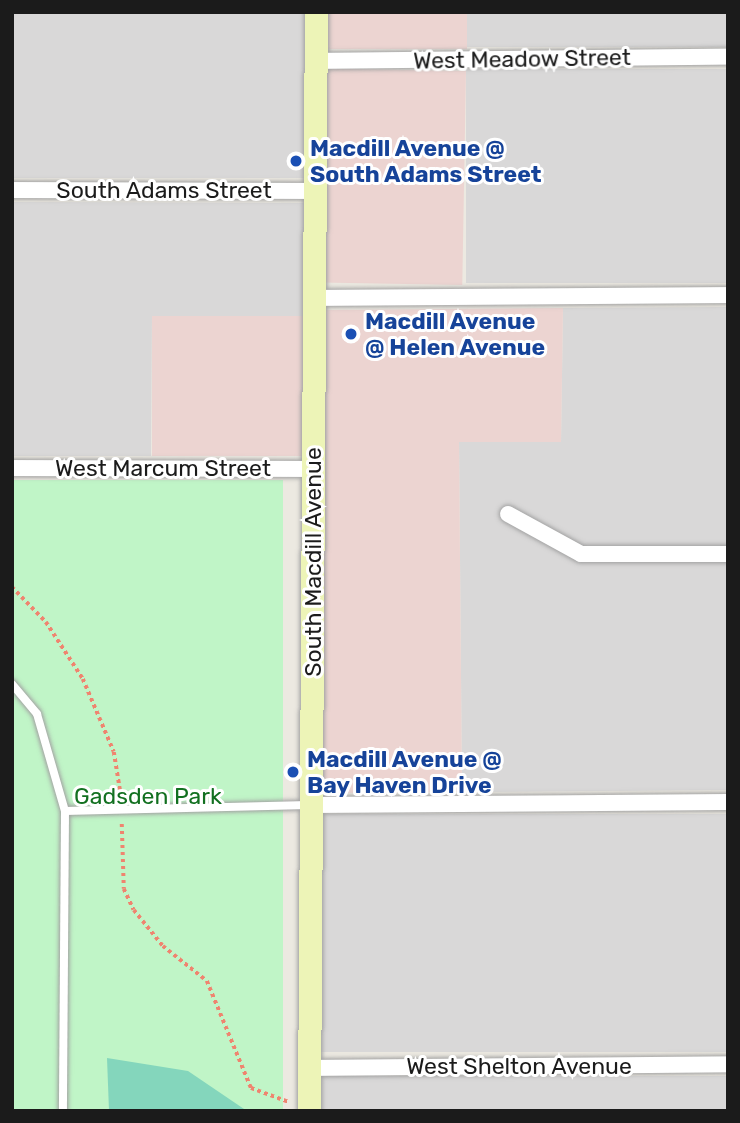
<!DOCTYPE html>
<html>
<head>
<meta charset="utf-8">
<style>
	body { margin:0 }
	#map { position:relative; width:740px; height:1123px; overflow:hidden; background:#ece9e1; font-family:Rubik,sans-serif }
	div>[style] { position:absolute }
	.residential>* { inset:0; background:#d9d8d8; transform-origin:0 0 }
	.commercial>* { inset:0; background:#ecd4d1; transform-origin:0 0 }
	.park>* { inset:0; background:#c0f5c7; transform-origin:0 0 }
	.pitch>* { inset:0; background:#84d6bc }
	.path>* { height:3.5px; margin-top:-1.75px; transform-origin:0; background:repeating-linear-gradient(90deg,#ef846f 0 3.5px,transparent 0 7px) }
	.roads { filter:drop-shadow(0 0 2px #a2a2a2) drop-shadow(0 0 2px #a2a2a2) }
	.lane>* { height:8px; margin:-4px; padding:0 4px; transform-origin:4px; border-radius:4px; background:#fff }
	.street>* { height:16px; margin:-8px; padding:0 8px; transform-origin:8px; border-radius:8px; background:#fff }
	.secondary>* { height:23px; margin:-11.5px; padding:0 11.5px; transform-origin:11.5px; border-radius:11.5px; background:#edf4b7 }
	.dots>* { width:19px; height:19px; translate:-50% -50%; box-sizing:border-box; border:4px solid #fff; border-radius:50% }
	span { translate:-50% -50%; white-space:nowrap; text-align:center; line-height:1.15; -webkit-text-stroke:6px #fff; paint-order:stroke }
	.street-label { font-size:23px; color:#1b1b1b }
	.transit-label { font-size:23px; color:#164399; font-weight:700 }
	.left { translate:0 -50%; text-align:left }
	.park-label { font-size:23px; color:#127020 }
	.frame { position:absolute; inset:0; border:14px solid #1b1b1b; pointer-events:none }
</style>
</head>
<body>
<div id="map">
	<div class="residential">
		<div style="left:12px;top:12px;width:293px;height:166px"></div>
		<div style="left:467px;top:12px;width:261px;height:35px"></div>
		<div style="left:728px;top:69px;width:214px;height:262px;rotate:90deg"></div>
		<div style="clip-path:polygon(12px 202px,305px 203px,304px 317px,152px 316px,151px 456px,12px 456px)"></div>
		<div style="clip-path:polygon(728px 307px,728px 790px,462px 792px,459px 441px,561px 442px,563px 308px)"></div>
		<div style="left:728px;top:814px;width:238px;height:407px;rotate:90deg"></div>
		<div style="left:728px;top:1076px;width:35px;height:407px;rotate:90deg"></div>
	</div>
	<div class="commercial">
		<div style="left:326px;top:12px;width:141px;height:37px"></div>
		<div style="left:466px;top:71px;width:214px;height:140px;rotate:91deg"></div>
		<div style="clip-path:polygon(563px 308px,561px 442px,459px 442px,462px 792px,321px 793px,325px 310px)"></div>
		<div style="left:152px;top:316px;width:152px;height:140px"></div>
	</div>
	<div class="park">
		<div style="left:283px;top:480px;width:631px;height:271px;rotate:90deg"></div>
	</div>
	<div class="pitch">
		<div style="clip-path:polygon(107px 1058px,188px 1071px,247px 1111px,109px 1111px)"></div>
	</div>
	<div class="path">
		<div style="left:12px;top:587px;width:49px;rotate:45.8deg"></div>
		<div style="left:46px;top:622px;width:68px;rotate:57deg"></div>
		<div style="left:83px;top:679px;width:79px;rotate:67deg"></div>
		<div style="left:114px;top:752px;width:44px;rotate:80.8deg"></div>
		<div style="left:122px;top:824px;width:65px;rotate:88.2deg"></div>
		<div style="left:124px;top:889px;width:23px;rotate:65deg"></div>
		<div style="left:134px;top:910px;width:46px;rotate:51.1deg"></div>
		<div style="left:163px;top:946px;width:56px;rotate:38.5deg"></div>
		<div style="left:207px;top:981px;width:116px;rotate:67.6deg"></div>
		<div style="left:251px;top:1088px;width:40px;rotate:20.2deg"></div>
	</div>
	<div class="roads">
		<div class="lane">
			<div style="left:12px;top:684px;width:39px;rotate:50deg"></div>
			<div style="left:37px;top:714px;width:101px;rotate:73.9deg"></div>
			<div style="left:65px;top:811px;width:300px;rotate:90.4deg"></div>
			<div style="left:65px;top:811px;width:243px;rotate:-1.4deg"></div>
		</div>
		<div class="street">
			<div style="left:316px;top:61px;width:412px;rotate:-0.6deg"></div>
			<div style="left:12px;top:190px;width:304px;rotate:0.2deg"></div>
			<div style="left:314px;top:298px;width:414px;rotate:-0.4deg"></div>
			<div style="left:12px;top:468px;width:301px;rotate:0.2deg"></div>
			<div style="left:508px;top:514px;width:83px;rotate:28.7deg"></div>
			<div style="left:581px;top:554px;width:147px"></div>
			<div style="left:311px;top:805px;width:417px;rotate:-0.4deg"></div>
			<div style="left:310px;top:1068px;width:418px;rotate:-0.5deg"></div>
		</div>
		<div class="secondary">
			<div style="left:309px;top:1111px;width:1099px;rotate:-89.64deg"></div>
		</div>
	</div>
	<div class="dots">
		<div style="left:296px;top:161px;background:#1a4fb4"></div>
		<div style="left:351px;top:334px;background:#1a4fb4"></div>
		<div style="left:293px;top:772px;background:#1a4fb4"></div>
	</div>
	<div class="street-label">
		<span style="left:522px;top:59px;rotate:-1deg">West Meadow Street</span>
		<span style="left:164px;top:190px">South Adams Street</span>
		<span style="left:163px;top:468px">West Marcum Street</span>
		<span style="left:313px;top:562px;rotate:-90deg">South Macdill Avenue</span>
		<span style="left:519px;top:1066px">West Shelton Avenue</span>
	</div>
	<div class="transit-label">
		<span class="left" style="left:310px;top:161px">Macdill Avenue @<br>South Adams Street</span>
		<span class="left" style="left:365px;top:334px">Macdill Avenue<br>@ Helen Avenue</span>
		<span class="left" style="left:307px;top:772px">Macdill Avenue @<br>Bay Haven Drive</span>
	</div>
	<div class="park-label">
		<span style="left:148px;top:796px">Gadsden Park</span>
	</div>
	<div class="frame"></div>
</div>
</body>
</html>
